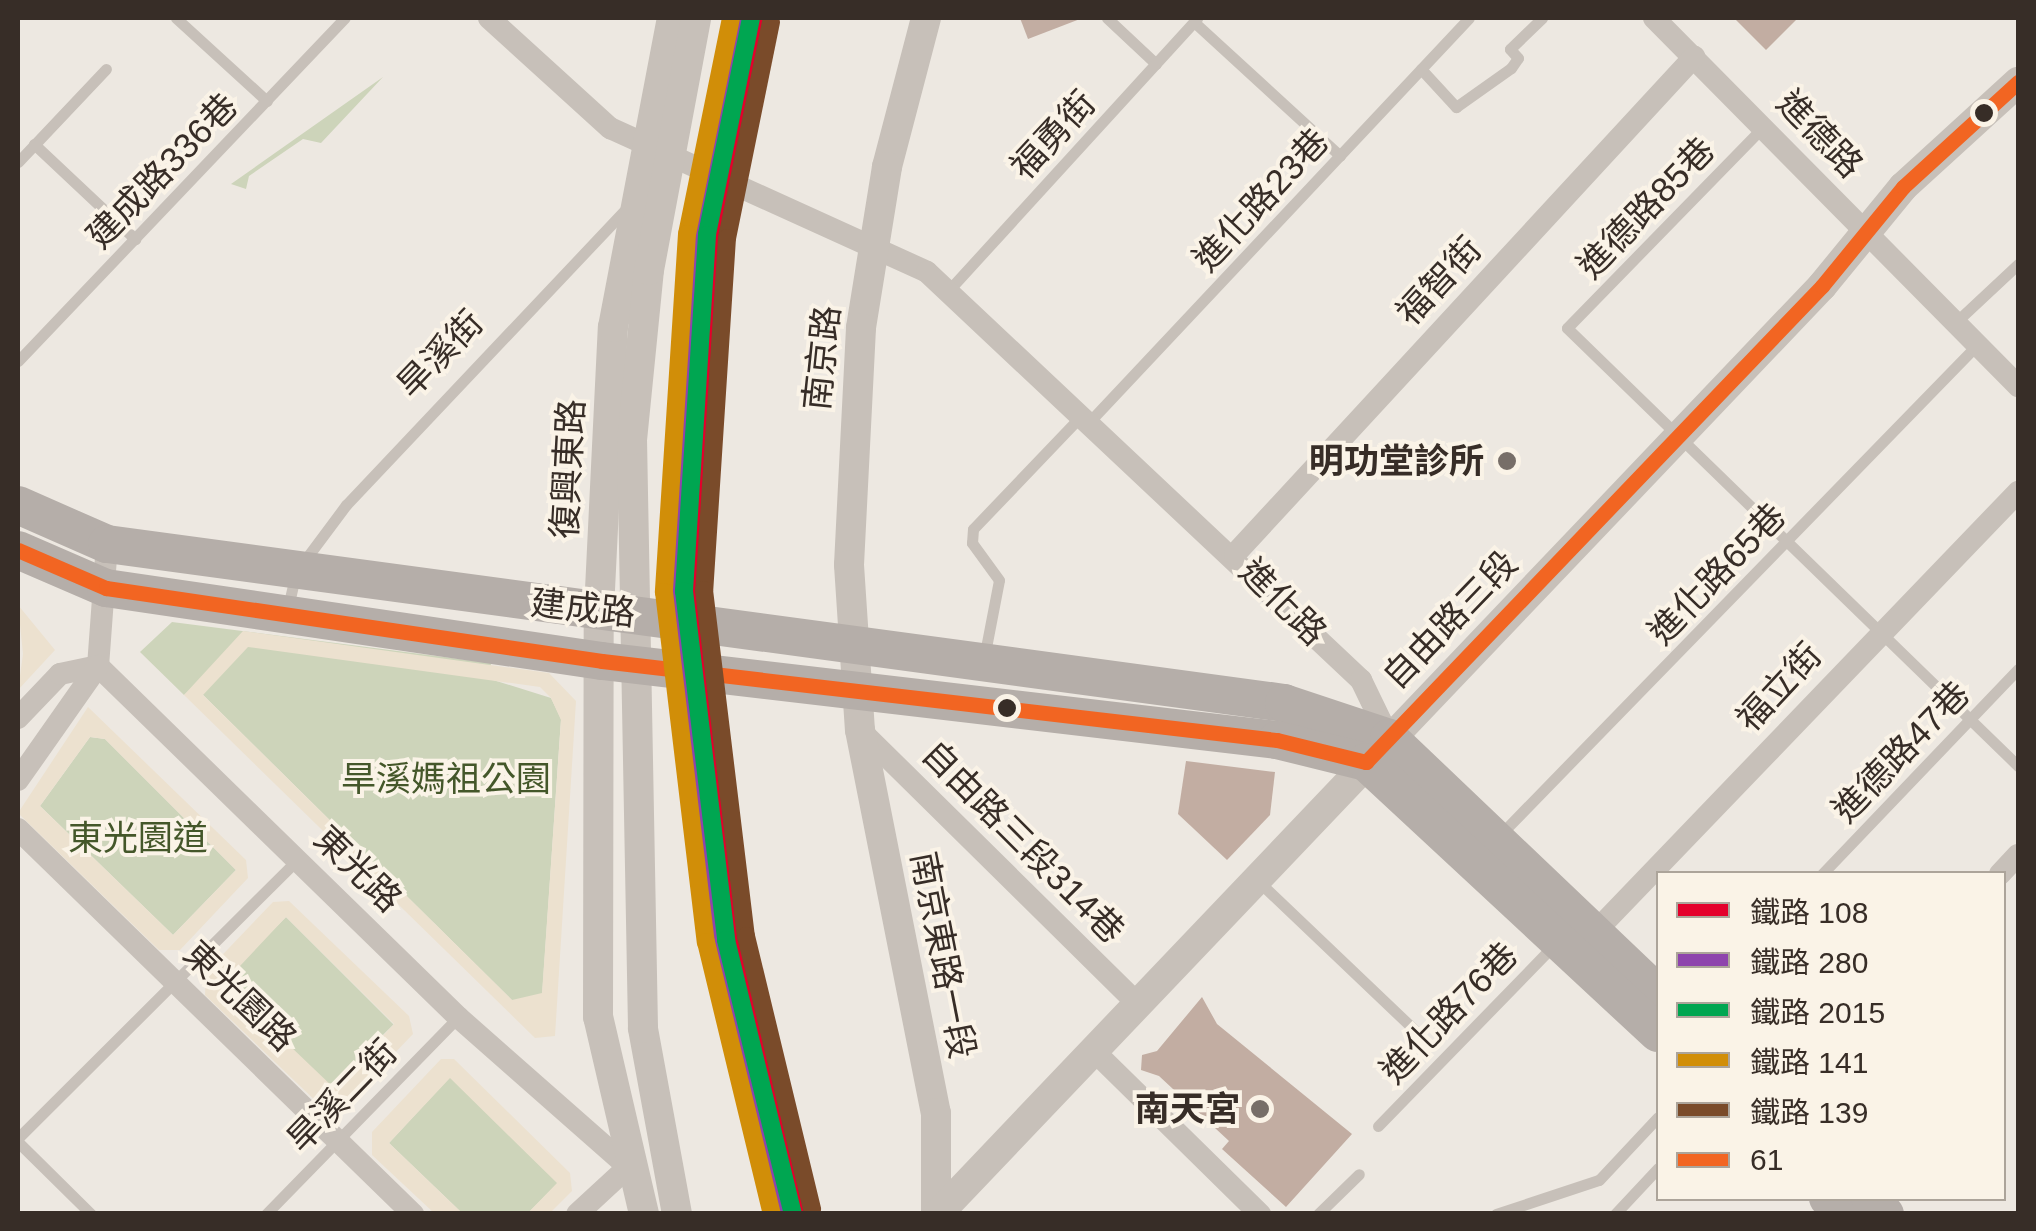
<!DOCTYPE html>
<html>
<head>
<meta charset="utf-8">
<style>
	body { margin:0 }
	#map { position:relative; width:2036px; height:1231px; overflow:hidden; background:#ede8e1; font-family:Arial,"Noto Sans TC",sans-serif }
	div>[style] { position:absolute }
	.green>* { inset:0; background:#cdd4ba; transform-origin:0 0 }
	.plaza>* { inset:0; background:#ece1cf }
	.building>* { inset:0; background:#c2ada2 }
	.service>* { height:11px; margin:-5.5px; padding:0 5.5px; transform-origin:5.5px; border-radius:5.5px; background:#c7c0b9 }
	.minor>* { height:22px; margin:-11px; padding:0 11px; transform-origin:11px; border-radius:11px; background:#c7c0b9 }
	.tertiary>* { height:30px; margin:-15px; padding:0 15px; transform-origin:15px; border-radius:15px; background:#c7c0b9 }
	.primary>* { height:38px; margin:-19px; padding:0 19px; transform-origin:19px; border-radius:19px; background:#b5aea9 }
	.bus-1>* { height:15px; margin:-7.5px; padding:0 7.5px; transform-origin:7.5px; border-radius:7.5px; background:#f26522 }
	.rail-1>* { height:18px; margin:-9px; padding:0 9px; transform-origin:9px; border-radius:9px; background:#e4002b }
	.rail-2>* { height:18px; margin:-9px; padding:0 9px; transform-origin:9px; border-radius:9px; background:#8e44ad }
	.rail-3>* { height:18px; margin:-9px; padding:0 9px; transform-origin:9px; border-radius:9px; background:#00a651 }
	.rail-4>* { height:18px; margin:-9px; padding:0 9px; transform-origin:9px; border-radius:9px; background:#d18e08 }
	.rail-5>* { height:18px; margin:-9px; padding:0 9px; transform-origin:9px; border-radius:9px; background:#7a4b2a }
	.dots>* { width:28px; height:28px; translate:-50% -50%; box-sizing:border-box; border:5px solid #faf3e7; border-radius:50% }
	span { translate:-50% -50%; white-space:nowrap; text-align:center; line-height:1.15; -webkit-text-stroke:8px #faf3e7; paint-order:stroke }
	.street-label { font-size:35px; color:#372d27 }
	.poi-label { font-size:35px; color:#372d27; font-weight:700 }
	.right { translate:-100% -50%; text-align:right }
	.park-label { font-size:35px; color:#44572a }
	.frame { position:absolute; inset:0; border:20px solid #372d27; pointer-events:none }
	.legend { position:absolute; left:1656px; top:871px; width:350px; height:330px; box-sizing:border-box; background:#faf3e7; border:2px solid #aca49a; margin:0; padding:12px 18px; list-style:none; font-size:30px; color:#372d27 }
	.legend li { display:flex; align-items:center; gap:20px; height:50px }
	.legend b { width:50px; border:2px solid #aca49a }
</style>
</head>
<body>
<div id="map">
	<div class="green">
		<div style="clip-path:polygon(383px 77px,321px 143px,303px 139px,249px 176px,246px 189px,231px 184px)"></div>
		<div style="clip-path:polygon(172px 622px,491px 663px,490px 679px,551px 698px,561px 719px,542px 996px,520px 1008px,194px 686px,184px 695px,140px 652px)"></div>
		<div style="clip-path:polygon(90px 737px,105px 739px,236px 870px,173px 935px,40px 806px)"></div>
		<div style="left:286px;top:917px;width:152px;height:91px;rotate:45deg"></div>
		<div style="clip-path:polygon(450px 1077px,558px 1183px,528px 1213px,462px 1213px,389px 1143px)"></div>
	</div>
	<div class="plaza">
		<div style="clip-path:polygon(18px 605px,55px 650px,18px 690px,23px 654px)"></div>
		<div style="clip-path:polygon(evenodd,243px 631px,549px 673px,576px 701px,555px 1036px,535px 1038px,184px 695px,243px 631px,248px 647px,540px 687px,551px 698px,561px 720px,542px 993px,512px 1000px,203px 695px,248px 647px)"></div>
		<div style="clip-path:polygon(evenodd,88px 707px,246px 860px,248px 878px,180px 950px,159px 950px,18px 813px,88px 707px,90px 737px,105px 739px,236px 870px,173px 935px,40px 806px,90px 737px)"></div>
		<div style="clip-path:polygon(evenodd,289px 901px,409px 1016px,413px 1034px,344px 1106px,322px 1107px,205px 995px,206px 972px,273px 902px,289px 901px,286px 917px,394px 1024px,334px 1088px,224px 983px,286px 917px)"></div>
		<div style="clip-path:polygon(441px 1059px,454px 1059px,570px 1173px,572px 1191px,550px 1213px,528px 1213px,557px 1183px,450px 1078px,389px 1143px,462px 1213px,434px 1213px,372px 1155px,372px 1132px)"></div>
	</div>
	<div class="building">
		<div style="clip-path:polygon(1020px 18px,1080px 18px,1080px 19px,1028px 39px)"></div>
		<div style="clip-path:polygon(1734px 18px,1798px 18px,1766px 50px)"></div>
		<div style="clip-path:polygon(1186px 761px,1275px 772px,1270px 815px,1227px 860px,1178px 814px)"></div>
		<div style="clip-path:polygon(1202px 997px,1217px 1024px,1352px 1134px,1286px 1207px,1222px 1149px,1229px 1141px,1159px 1076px,1141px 1070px,1142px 1055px,1157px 1051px)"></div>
	</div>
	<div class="service">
		<div style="left:176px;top:18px;width:123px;rotate:42.4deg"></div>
		<div style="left:1107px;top:18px;width:67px;rotate:43.2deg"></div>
		<div style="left:1194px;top:22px;width:198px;rotate:42.5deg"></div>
		<div style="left:1421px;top:69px;width:52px;rotate:47.4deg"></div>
		<div style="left:1456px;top:107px;width:67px;rotate:-35.3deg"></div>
		<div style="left:1511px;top:68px;width:12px;rotate:-55deg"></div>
		<div style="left:1518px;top:58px;width:12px;rotate:-132deg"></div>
		<div style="left:1510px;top:49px;width:45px;rotate:-44.1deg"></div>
		<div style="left:1764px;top:126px;width:282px;rotate:134.3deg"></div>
		<div style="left:1567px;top:328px;width:629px;rotate:44.16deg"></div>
		<div style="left:34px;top:144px;width:139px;rotate:43.2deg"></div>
		<div style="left:18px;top:162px;width:128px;rotate:-46.6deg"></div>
		<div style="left:949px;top:290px;width:368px;rotate:-47.6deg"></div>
		<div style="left:1956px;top:322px;width:85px;rotate:-43.1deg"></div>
		<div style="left:18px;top:361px;width:474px;rotate:-46.4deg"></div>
		<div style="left:1092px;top:419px;width:550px;rotate:-46.77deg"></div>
		<div style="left:288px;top:607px;width:36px;rotate:-77deg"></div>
		<div style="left:296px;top:572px;width:84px;rotate:-53.3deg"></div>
		<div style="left:346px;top:505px;width:412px;rotate:-46.6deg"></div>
		<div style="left:984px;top:658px;width:79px;rotate:-79.1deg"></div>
		<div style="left:999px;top:580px;width:46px;rotate:-126.1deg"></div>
		<div style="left:972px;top:543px;width:14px;rotate:-86deg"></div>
		<div style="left:973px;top:529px;width:158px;rotate:-46.3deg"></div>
		<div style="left:1498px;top:837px;width:687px;rotate:-45.77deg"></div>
		<div style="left:1822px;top:874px;width:284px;rotate:-46.3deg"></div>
		<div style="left:1257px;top:880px;width:226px;rotate:43.6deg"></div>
		<div style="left:1378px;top:1126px;width:255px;rotate:-45.8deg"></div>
		<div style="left:18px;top:1138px;width:392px;rotate:-44.9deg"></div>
		<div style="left:18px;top:1142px;width:103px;rotate:44.6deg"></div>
		<div style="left:266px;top:1214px;width:275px;rotate:-45.7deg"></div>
		<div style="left:1318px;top:1214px;width:57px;rotate:-44.3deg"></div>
		<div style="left:1496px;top:1214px;width:108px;rotate:-18.3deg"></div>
		<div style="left:1599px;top:1180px;width:86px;rotate:-46.9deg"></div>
		<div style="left:1615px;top:1214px;width:63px;rotate:-46.9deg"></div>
	</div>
	<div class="minor">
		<div style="left:489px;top:18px;width:164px;rotate:42.3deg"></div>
		<div style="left:610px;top:128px;width:348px;rotate:24.4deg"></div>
		<div style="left:927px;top:272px;width:596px;rotate:43.23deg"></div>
		<div style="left:1361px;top:680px;width:64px;rotate:64.2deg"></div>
		<div style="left:1654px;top:18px;width:518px;rotate:45.31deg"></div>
		<div style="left:107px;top:544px;width:122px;rotate:94.2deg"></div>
		<div style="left:98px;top:666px;width:503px;rotate:44.27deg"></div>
		<div style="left:458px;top:1017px;width:227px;rotate:41.4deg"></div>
		<div style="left:628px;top:1167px;width:69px;rotate:137.3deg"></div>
		<div style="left:1235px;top:554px;width:677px;rotate:-47.28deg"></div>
		<div style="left:18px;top:718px;width:61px;rotate:-46.3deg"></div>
		<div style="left:60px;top:674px;width:39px;rotate:-12deg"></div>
		<div style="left:860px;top:730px;width:390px;rotate:44.6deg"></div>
		<div style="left:18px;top:780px;width:139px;rotate:-54.9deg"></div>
		<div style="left:18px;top:829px;width:552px;rotate:44.27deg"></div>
		<div style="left:2000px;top:874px;width:26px;rotate:-47deg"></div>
		<div style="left:1594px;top:933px;width:612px;rotate:-46.13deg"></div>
		<div style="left:1094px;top:1051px;width:233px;rotate:44.5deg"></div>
	</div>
	<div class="tertiary">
		<div style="left:926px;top:18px;width:154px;rotate:104.7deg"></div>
		<div style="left:887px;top:167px;width:163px;rotate:99.2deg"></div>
		<div style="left:861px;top:328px;width:237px;rotate:92.9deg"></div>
		<div style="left:849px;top:565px;width:165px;rotate:86.2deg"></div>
		<div style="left:860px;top:730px;width:390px;rotate:78.8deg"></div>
		<div style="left:936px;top:1113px;width:101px;rotate:90deg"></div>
		<div style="left:644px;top:1214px;width:202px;rotate:-103.1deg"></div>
		<div style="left:598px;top:1017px;width:407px;rotate:-89.9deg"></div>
		<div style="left:599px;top:610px;width:283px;rotate:-87.2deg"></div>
		<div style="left:613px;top:327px;width:315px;rotate:-79.2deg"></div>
		<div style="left:677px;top:1214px;width:189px;rotate:-100.4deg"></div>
		<div style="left:643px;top:1028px;width:588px;rotate:-91.07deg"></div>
		<div style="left:632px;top:440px;width:171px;rotate:-84.3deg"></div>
		<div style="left:649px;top:270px;width:256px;rotate:-79.4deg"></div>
		<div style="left:938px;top:1214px;width:1282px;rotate:-46.39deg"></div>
		<div style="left:1822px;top:286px;width:128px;rotate:-50.7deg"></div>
		<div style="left:1903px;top:187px;width:156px;rotate:-42.4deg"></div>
	</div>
	<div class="primary">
		<div style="left:18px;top:505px;width:97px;rotate:23.7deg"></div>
		<div style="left:107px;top:544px;width:1188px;rotate:7.69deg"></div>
		<div style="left:1284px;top:703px;width:111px;rotate:18.4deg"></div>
		<div style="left:1389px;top:738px;width:371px;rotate:43.6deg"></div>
		<div style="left:18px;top:550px;width:96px;rotate:23.4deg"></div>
		<div style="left:106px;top:588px;width:501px;rotate:8.37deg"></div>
		<div style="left:602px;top:661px;width:680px;rotate:6.68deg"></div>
		<div style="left:1277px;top:740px;width:92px;rotate:13.9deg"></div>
		<div style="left:1366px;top:762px;width:398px;rotate:42.9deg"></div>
		<div style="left:1828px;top:1198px;width:23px;rotate:45deg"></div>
		<div style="left:1870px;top:1198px;width:22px;rotate:47deg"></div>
	</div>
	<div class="bus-1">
		<div style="left:18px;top:550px;width:96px;rotate:23.4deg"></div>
		<div style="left:106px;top:588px;width:501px;rotate:8.37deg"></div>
		<div style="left:602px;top:661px;width:680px;rotate:6.68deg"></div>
		<div style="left:1277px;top:740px;width:92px;rotate:13.9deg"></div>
		<div style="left:1366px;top:762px;width:659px;rotate:-46.23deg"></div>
		<div style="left:1822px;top:286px;width:128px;rotate:-50.7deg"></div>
		<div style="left:1903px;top:187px;width:156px;rotate:-42.4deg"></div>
	</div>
	<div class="rail-1">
		<div style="left:765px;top:18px;width:223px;rotate:101.4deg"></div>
		<div style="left:721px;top:237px;width:355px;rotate:93.7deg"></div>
		<div style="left:698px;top:591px;width:349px;rotate:83.1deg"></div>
		<div style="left:740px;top:937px;width:285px;rotate:76.2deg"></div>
	</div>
	<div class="rail-2">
		<div style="left:745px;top:18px;width:222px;rotate:101.4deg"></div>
		<div style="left:701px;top:236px;width:357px;rotate:93.7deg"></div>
		<div style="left:678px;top:592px;width:350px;rotate:83.1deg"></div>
		<div style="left:720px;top:939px;width:283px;rotate:76.3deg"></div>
	</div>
	<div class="rail-3">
		<div style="left:751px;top:18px;width:221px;rotate:101.5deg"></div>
		<div style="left:707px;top:235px;width:357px;rotate:93.7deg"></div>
		<div style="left:684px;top:591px;width:352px;rotate:83.1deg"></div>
		<div style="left:726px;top:940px;width:282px;rotate:76.3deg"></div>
	</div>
	<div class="rail-4">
		<div style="left:731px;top:18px;width:220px;rotate:101.5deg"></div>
		<div style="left:687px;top:234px;width:359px;rotate:93.7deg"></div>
		<div style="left:664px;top:592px;width:353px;rotate:83.2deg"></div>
		<div style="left:706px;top:942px;width:280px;rotate:76.4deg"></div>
	</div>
	<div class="rail-5">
		<div style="left:771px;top:22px;width:220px;rotate:101.5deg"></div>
		<div style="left:727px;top:238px;width:353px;rotate:93.7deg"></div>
		<div style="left:704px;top:590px;width:349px;rotate:83.1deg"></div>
		<div style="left:746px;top:936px;width:281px;rotate:76.4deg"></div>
	</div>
	<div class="dots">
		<div style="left:1984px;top:113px;background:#372d27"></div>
		<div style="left:1507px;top:461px;background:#776e68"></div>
		<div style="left:1007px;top:708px;background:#372d27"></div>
		<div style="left:1260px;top:1109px;background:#776e68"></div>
	</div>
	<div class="street-label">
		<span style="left:1820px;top:134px;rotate:46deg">進德路</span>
		<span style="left:1053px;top:135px;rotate:-47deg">福勇街</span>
		<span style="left:162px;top:171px;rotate:-46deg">建成路336巷</span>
		<span style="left:1261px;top:200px;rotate:-47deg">進化路23巷</span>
		<span style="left:1646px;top:208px;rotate:-46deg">進德路85巷</span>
		<span style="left:1439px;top:281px;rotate:-47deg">福智街</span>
		<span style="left:440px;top:354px;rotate:-46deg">旱溪街</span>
		<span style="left:822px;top:358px;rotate:-84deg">南京路</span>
		<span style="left:568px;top:469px;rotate:-87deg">復興東路</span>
		<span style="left:1717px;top:574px;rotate:-46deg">進化路65巷</span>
		<span style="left:1283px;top:602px;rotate:45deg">進化路</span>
		<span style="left:583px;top:608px;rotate:6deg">建成路</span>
		<span style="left:1450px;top:620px;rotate:-46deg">自由路三段</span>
		<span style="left:1779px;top:687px;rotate:-47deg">福立街</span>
		<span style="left:1901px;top:752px;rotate:-46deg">進德路47巷</span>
		<span style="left:1023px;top:842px;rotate:45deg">自由路三段314巷</span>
		<span style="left:358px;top:869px;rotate:44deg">東光路</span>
		<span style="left:943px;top:955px;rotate:79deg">南京東路一段</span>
		<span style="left:240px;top:996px;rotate:44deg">東光園路</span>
		<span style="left:1449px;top:1013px;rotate:-46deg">進化路76巷</span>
		<span style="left:342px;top:1096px;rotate:-46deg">旱溪二街</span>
	</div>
	<div class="poi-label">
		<span class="right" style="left:1484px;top:461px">明功堂診所</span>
		<span class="right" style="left:1240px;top:1109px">南天宮</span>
	</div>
	<div class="park-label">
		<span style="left:446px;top:779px">旱溪媽祖公園</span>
		<span style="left:138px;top:838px">東光園道</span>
	</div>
	<div class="frame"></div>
	<ul class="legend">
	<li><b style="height:12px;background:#e4002b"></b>鐵路 108</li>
	<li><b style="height:12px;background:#8e44ad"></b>鐵路 280</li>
	<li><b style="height:12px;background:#00a651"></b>鐵路 2015</li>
	<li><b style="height:12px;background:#d18e08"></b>鐵路 141</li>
	<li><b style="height:12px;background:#7a4b2a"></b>鐵路 139</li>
	<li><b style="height:12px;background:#f26522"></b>61</li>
	</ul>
</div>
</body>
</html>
